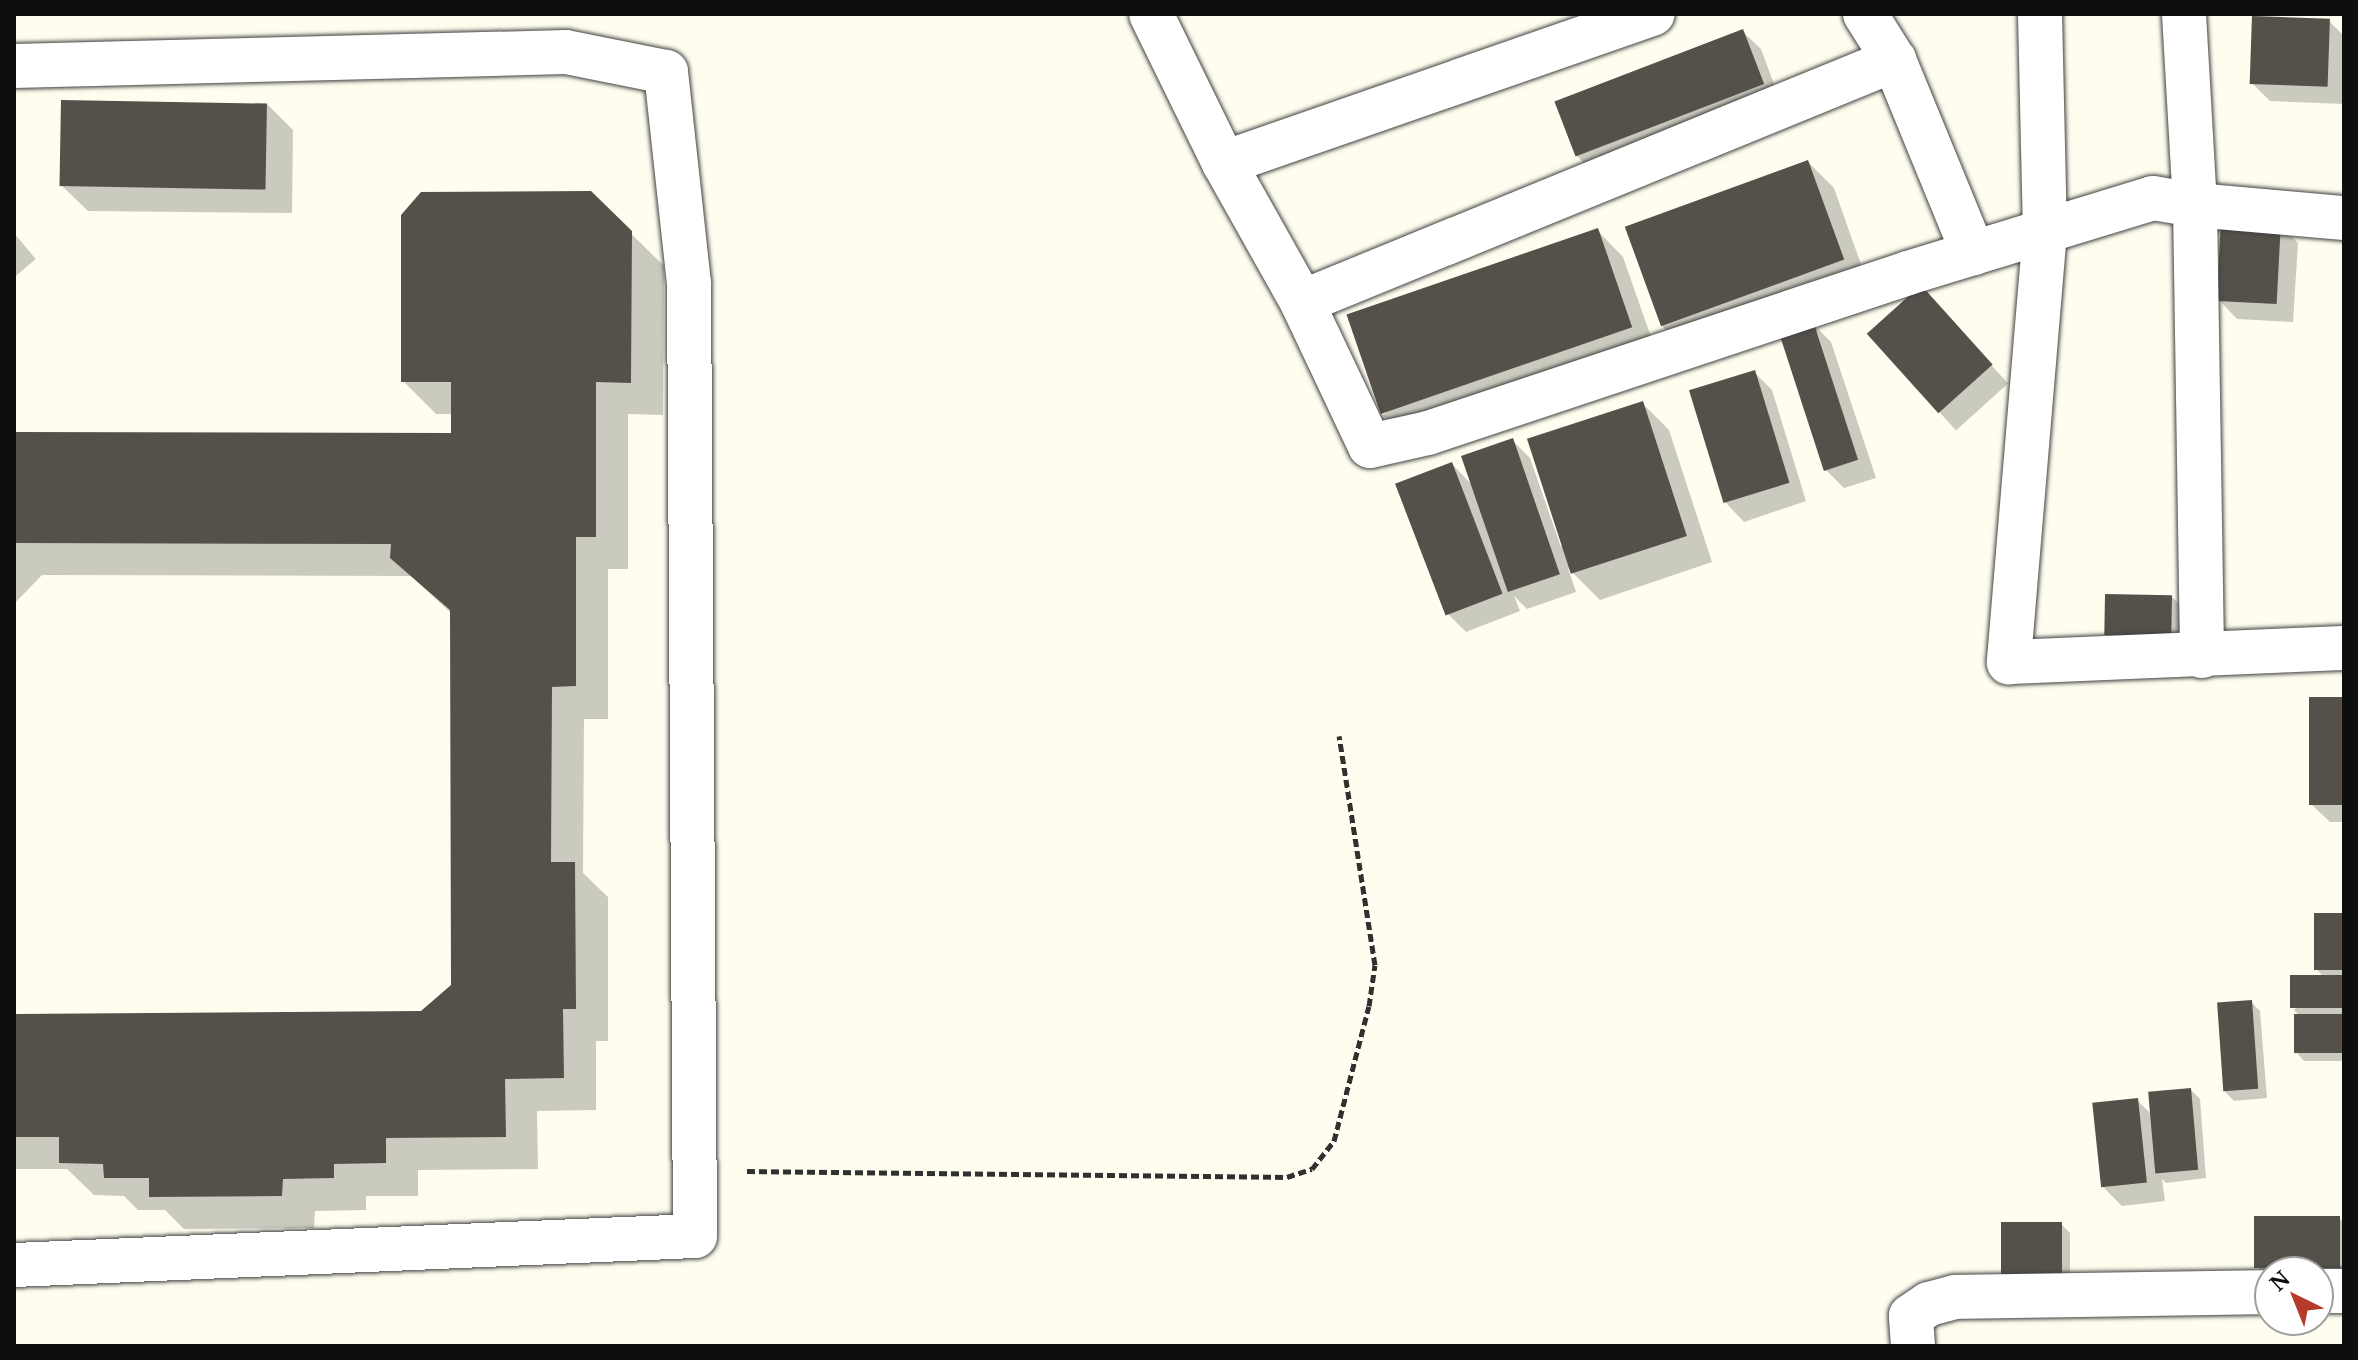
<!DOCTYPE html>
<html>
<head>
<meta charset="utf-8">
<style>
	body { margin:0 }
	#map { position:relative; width:2358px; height:1360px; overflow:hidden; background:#fefdef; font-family:"Noto Serif",serif }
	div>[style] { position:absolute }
	.shadow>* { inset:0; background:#0003; transform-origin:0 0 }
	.building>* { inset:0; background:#56504a; transform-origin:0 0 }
	.path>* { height:5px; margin-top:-2.5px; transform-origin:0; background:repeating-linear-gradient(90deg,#303030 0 8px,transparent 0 12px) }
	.roads { filter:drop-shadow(0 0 2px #414141) drop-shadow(0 0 2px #414141) }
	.minor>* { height:44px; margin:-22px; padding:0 22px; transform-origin:22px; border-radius:22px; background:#fff }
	span { translate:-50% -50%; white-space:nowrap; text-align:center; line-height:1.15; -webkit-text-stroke:8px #fff; paint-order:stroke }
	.frame { position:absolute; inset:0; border:16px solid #0e0e0e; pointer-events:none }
	.north { position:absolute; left:2254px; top:1256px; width:80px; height:80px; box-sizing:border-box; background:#fff; border:2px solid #9f9f9f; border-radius:50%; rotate:317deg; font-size:22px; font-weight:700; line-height:32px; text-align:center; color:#0e0e0e }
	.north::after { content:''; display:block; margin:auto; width:28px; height:36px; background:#b73b2c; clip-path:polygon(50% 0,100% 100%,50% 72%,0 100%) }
</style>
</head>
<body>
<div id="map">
	<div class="shadow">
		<div style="clip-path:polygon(2329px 21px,2344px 36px,2344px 104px,2270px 101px,2252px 83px)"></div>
		<div style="clip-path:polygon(1742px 31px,1761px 49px,1781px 103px,1594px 173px,1576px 155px)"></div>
		<div style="clip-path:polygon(267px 104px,293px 130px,292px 213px,88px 211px,61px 185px)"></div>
		<div style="clip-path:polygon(1808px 162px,1834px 188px,1869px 287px,1688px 352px,1662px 326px)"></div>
		<div style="clip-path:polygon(590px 193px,664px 266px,663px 415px,628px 414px,628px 569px,608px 569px,608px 719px,584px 719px,583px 873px,608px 897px,608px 1041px,596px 1041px,596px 1110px,537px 1111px,538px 1169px,418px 1170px,418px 1196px,366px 1196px,366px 1210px,315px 1211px,314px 1228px,184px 1229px,165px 1210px,138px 1210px,124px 1196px,94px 1195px,67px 1169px,14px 1169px,14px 1016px,422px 1013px,453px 986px,452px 614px,411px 576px,42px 575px,14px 604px,14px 434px,453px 435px,453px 414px,436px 414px,403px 381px)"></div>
		<div style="clip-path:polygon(2280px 224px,2298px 243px,2293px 322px,2237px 319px,2219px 300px)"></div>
		<div style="clip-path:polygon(1597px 230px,1623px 257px,1657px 354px,1410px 442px,1383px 415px)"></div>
		<div style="left:14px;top:233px;width:34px;height:188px;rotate:50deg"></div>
		<div style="left:1921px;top:287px;width:130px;height:70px;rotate:48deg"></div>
		<div style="clip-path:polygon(1813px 324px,1831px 342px,1876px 478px,1844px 488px,1826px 470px)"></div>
		<div style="clip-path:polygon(1754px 372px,1772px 390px,1806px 501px,1744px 522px,1726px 503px,1691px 392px)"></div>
		<div style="clip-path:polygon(1642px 403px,1669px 430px,1712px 562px,1600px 600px,1568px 568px,1576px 592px,1527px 609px,1514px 596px,1520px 611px,1466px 632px,1448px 614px,1452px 464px,1473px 486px,1512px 440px,1530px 458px,1561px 547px)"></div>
		<div style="clip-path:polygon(2172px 597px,2181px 606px,2180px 644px,2114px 643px,2105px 634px)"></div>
		<div style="clip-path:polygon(2344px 700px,2344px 822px,2330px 822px,2311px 804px)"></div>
		<div style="clip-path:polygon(2344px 915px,2344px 1061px,2304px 1061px,2296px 1052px,2300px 1016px,2294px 1010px,2326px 979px,2318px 971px)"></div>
		<div style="clip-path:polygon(2251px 1002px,2260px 1011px,2267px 1098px,2234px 1101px,2225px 1092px)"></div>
		<div style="clip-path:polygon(2191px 1090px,2200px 1099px,2206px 1178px,2166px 1183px,2162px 1179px,2165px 1201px,2122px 1206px,2104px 1188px,2137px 1100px,2152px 1115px)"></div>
		<div style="clip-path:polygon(2339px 1218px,2344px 1223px,2344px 1285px,2318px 1272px,2270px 1272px,2270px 1280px,2257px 1267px)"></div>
		<div style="clip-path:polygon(2061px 1224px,2070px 1233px,2070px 1286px,2013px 1286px)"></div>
	</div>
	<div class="building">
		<div style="left:2252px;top:16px;width:78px;height:68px;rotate:2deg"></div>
		<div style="left:1743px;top:29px;width:59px;height:202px;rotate:69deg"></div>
		<div style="left:61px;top:100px;width:206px;height:86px;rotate:1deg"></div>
		<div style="left:1808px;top:160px;width:106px;height:195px;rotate:70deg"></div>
		<div style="clip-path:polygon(591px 191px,632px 231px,631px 383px,596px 382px,596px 537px,576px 537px,576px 686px,552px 687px,551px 862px,575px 862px,576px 1009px,563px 1009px,564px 1078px,505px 1079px,506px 1137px,386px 1138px,386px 1163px,334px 1164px,334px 1178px,283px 1179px,282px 1196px,149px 1197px,149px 1178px,104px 1178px,103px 1164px,59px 1163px,59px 1137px,14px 1137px,14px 1014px,421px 1011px,451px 985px,450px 610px,390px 558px,391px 544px,14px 543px,14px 432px,451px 433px,451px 382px,401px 382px,401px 215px,421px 192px)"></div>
		<div style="left:2221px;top:219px;width:60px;height:82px;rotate:3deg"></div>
		<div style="left:1598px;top:228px;width:105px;height:266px;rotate:71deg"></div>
		<div style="left:1921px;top:285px;width:107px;height:73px;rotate:48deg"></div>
		<div style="left:1813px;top:321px;width:146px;height:36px;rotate:72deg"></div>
		<div style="left:1755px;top:370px;width:118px;height:69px;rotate:73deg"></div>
		<div style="left:1643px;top:401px;width:142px;height:122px;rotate:72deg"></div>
		<div style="left:1513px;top:438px;width:144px;height:55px;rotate:71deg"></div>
		<div style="left:1452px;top:462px;width:141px;height:61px;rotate:69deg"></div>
		<div style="left:2105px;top:594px;width:67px;height:41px;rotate:1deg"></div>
		<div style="left:2344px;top:697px;width:108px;height:35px;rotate:90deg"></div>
		<div style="left:2344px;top:913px;width:57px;height:30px;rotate:90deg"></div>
		<div style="left:2344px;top:975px;width:33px;height:54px;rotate:90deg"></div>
		<div style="left:2252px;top:1000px;width:89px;height:35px;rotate:86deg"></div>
		<div style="left:2294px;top:1014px;width:50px;height:39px"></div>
		<div style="left:2191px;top:1088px;width:82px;height:43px;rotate:85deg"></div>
		<div style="left:2138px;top:1098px;width:85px;height:46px;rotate:84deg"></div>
		<div style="left:2254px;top:1216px;width:86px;height:52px"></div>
		<div style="left:2001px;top:1222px;width:61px;height:56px"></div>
	</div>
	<div class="path">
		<div style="left:747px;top:1171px;width:540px;rotate:0.64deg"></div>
		<div style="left:1287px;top:1177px;width:26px;rotate:-18deg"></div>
		<div style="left:1312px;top:1169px;width:36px;rotate:-52deg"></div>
		<div style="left:1334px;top:1141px;width:139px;rotate:-75.5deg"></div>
		<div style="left:1369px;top:1006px;width:41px;rotate:-81.7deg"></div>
		<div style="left:1375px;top:965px;width:232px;rotate:-98.9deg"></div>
	</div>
	<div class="roads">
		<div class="minor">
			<div style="left:1151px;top:14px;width:166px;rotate:63.9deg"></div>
			<div style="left:1224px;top:163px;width:159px;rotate:60.7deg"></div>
			<div style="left:1302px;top:302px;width:159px;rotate:64.7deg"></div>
			<div style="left:1370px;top:446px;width:59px;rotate:-12.6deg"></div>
			<div style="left:1428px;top:433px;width:506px;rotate:-18.43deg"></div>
			<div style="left:1908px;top:273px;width:256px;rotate:-17deg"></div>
			<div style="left:2153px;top:198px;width:43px;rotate:9.5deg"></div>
			<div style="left:2195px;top:205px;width:150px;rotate:5deg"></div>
			<div style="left:1865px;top:14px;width:54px;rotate:57.8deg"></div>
			<div style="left:1894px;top:60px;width:209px;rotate:67.7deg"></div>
			<div style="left:2040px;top:14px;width:217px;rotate:88.7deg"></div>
			<div style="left:2045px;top:231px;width:433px;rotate:94.8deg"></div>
			<div style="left:2009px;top:662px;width:335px;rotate:-2.4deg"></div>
			<div style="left:2184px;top:14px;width:191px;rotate:86.7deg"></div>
			<div style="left:2195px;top:205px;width:451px;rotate:89.1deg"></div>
			<div style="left:14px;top:66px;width:552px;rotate:-1.45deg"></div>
			<div style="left:566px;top:52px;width:102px;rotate:11.3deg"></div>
			<div style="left:666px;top:72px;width:212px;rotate:83.8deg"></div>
			<div style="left:689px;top:283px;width:953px;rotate:89.64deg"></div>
			<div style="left:695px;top:1236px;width:682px;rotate:177.56deg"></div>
			<div style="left:1224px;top:163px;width:454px;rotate:-19.2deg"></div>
			<div style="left:1302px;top:302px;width:640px;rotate:-22.23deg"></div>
			<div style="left:2318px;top:1291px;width:26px"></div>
			<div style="left:1913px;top:1346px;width:30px;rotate:-94deg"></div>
			<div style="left:1911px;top:1316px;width:22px;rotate:-34deg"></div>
			<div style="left:1929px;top:1304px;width:27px;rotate:-15deg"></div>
			<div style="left:1955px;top:1297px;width:315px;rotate:-0.9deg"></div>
		</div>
	</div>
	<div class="frame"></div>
	<div class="north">N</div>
</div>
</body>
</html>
